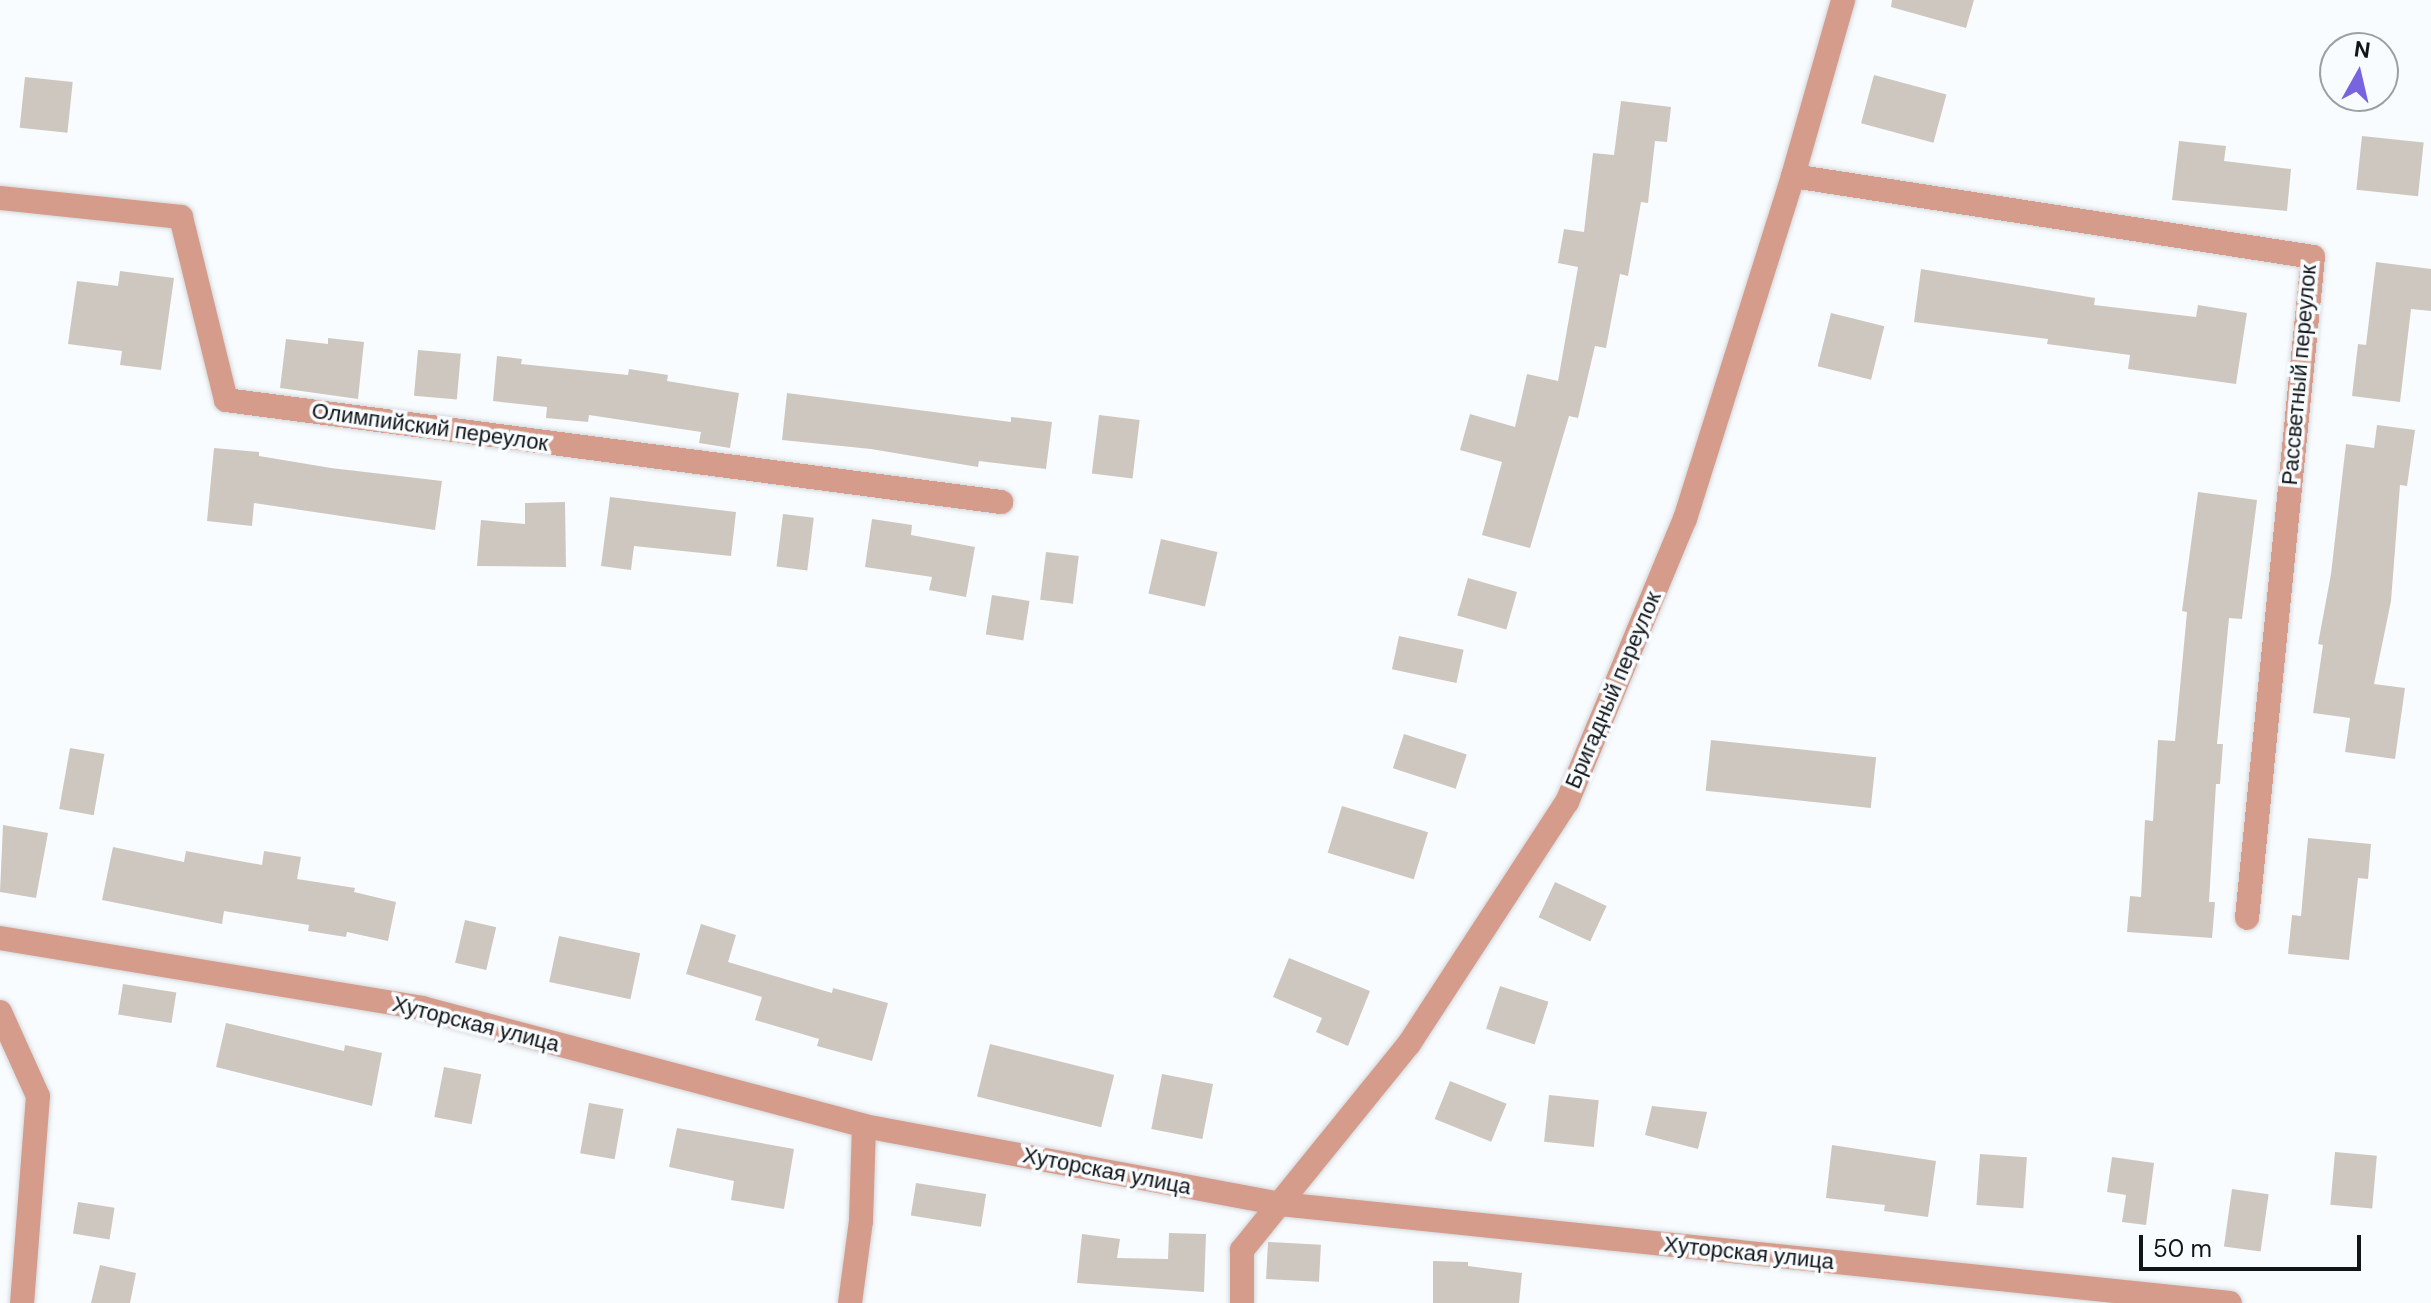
<!DOCTYPE html>
<html>
<head>
<meta charset="utf-8">
<style>
	body { margin:0 }
	#map { position:relative; width:2431px; height:1303px; overflow:hidden; background:#f9fcff; font-family:"DM Sans",sans-serif }
	div>[style] { position:absolute }
	.building>* { inset:0; background:#cec7bf; transform-origin:0 0 }
	.roads { filter:drop-shadow(0 0 2px #d4d7da) drop-shadow(0 0 2px #d4d7da) }
	.minor>* { height:24px; margin:-12px; padding:0 12px; transform-origin:12px; border-radius:12px; background:#d69c8b }
	span { translate:-50% -50%; white-space:nowrap; text-align:center; line-height:1.15; -webkit-text-stroke:7px #f9fcff; paint-order:stroke }
	.street-label { font-size:22px; color:#121517 }
	.north { position:absolute; left:2319px; top:32px; width:80px; height:80px; box-sizing:border-box; background:#f9fcff; border:2px solid #9da0a2; border-radius:50%; rotate:8deg; font-size:22px; font-weight:700; line-height:32px; text-align:center; color:#121517 }
	.north::after { content:''; display:block; margin:auto; width:28px; height:36px; background:#7864df; clip-path:polygon(50% 0,100% 100%,50% 72%,0 100%) }
	.scale { position:absolute; left:2139px; top:1235px; width:222px; height:36px; box-sizing:border-box; border:4px solid #121517; border-top:0; padding-left:10px; font-size:24px; line-height:28px; white-space:nowrap; color:#121517; -webkit-text-stroke:6px #f9fcff; paint-order:stroke }
</style>
</head>
<body>
<div id="map">
	<div class="building">
		<div style="clip-path:polygon(1892px 0,1974px 0,1966px 28px,1891px 7px)"></div>
		<div style="left:1874px;top:75px;width:75px;height:50px;rotate:15deg"></div>
		<div style="left:25px;top:77px;width:48px;height:51px;rotate:6deg"></div>
		<div style="clip-path:polygon(1621px 101px,1671px 107px,1667px 142px,1655px 141px,1648px 203px,1641px 202px,1628px 276px,1620px 274px,1606px 348px,1595px 346px,1578px 418px,1569px 416px,1530px 548px,1482px 535px,1502px 462px,1460px 450px,1470px 414px,1515px 427px,1527px 374px,1558px 381px,1578px 267px,1558px 263px,1564px 229px,1584px 232px,1593px 153px,1614px 155px)"></div>
		<div style="left:2362px;top:136px;width:62px;height:54px;rotate:6deg"></div>
		<div style="clip-path:polygon(2179px 141px,2226px 146px,2224px 161px,2291px 169px,2287px 211px,2172px 200px)"></div>
		<div style="clip-path:polygon(2376px 262px,2431px 269px,2431px 311px,2411px 309px,2400px 402px,2352px 396px,2358px 344px,2366px 345px)"></div>
		<div style="clip-path:polygon(1921px 269px,2095px 298px,2094px 305px,2196px 317px,2198px 305px,2247px 313px,2236px 384px,2128px 369px,2130px 355px,2047px 344px,2048px 339px,1914px 322px)"></div>
		<div style="clip-path:polygon(120px 271px,174px 278px,161px 370px,120px 365px,122px 351px,68px 344px,77px 281px,118px 286px)"></div>
		<div style="left:1831px;top:313px;width:55px;height:55px;rotate:14deg"></div>
		<div style="clip-path:polygon(328px 338px,364px 342px,358px 399px,280px 388px,286px 339px,328px 344px)"></div>
		<div style="left:418px;top:350px;width:43px;height:46px;rotate:5deg"></div>
		<div style="clip-path:polygon(497px 356px,522px 359px,521px 364px,628px 375px,629px 369px,668px 375px,667px 381px,739px 393px,730px 448px,699px 443px,701px 432px,589px 415px,588px 422px,546px 418px,547px 407px,493px 401px)"></div>
		<div style="clip-path:polygon(787px 393px,1011px 422px,1011px 417px,1052px 422px,1046px 469px,979px 461px,978px 467px,871px 449px,782px 440px)"></div>
		<div style="left:1099px;top:415px;width:41px;height:59px;rotate:7deg"></div>
		<div style="clip-path:polygon(2377px 425px,2415px 430px,2407px 486px,2400px 485px,2391px 601px,2374px 684px,2405px 688px,2395px 759px,2345px 752px,2350px 718px,2313px 713px,2323px 645px,2318px 644px,2331px 574px,2346px 444px,2374px 448px)"></div>
		<div style="clip-path:polygon(214px 448px,259px 452px,259px 456px,331px 468px,442px 481px,435px 530px,254px 503px,252px 526px,207px 521px)"></div>
		<div style="clip-path:polygon(2198px 492px,2257px 500px,2242px 619px,2229px 618px,2217px 744px,2223px 744px,2220px 784px,2216px 784px,2209px 902px,2215px 902px,2212px 938px,2127px 932px,2130px 896px,2141px 897px,2145px 820px,2153px 821px,2158px 740px,2175px 741px,2187px 612px,2182px 611px)"></div>
		<div style="clip-path:polygon(610px 497px,736px 512px,731px 556px,634px 546px,631px 570px,601px 566px)"></div>
		<div style="clip-path:polygon(565px 502px,566px 567px,477px 566px,481px 520px,525px 524px,525px 503px)"></div>
		<div style="left:783px;top:514px;width:31px;height:53px;rotate:7deg"></div>
		<div style="clip-path:polygon(872px 519px,912px 525px,911px 535px,975px 547px,966px 597px,929px 590px,932px 577px,865px 567px)"></div>
		<div style="left:1161px;top:539px;width:58px;height:56px;rotate:13deg"></div>
		<div style="left:1046px;top:552px;width:33px;height:48px;rotate:7deg"></div>
		<div style="left:1468px;top:578px;width:51px;height:39px;rotate:16deg"></div>
		<div style="left:992px;top:595px;width:38px;height:40px;rotate:9deg"></div>
		<div style="left:1399px;top:636px;width:66px;height:34px;rotate:12deg"></div>
		<div style="left:1404px;top:734px;width:66px;height:36px;rotate:18deg"></div>
		<div style="left:1711px;top:740px;width:166px;height:51px;rotate:6deg"></div>
		<div style="left:70px;top:748px;width:35px;height:62px;rotate:10deg"></div>
		<div style="left:1342px;top:806px;width:90px;height:49px;rotate:17deg"></div>
		<div style="clip-path:polygon(3px 825px,48px 833px,36px 898px,0 892px)"></div>
		<div style="clip-path:polygon(2308px 838px,2371px 844px,2368px 879px,2358px 878px,2349px 960px,2288px 954px,2292px 915px,2301px 916px)"></div>
		<div style="clip-path:polygon(113px 847px,184px 862px,186px 851px,262px 865px,264px 851px,301px 857px,297px 879px,355px 888px,354px 892px,396px 902px,388px 941px,347px 932px,346px 937px,308px 931px,309px 925px,224px 911px,222px 924px,102px 900px)"></div>
		<div style="left:1555px;top:882px;width:57px;height:39px;rotate:25deg"></div>
		<div style="left:465px;top:920px;width:32px;height:44px;rotate:13deg"></div>
		<div style="clip-path:polygon(701px 924px,736px 935px,728px 962px,832px 993px,833px 988px,888px 1003px,872px 1061px,817px 1046px,819px 1039px,755px 1020px,762px 997px,686px 974px)"></div>
		<div style="left:559px;top:936px;width:83px;height:47px;rotate:12deg"></div>
		<div style="clip-path:polygon(1289px 958px,1370px 991px,1348px 1046px,1316px 1032px,1322px 1018px,1273px 997px)"></div>
		<div style="left:123px;top:984px;width:54px;height:31px;rotate:9deg"></div>
		<div style="left:1500px;top:986px;width:51px;height:45px;rotate:18deg"></div>
		<div style="clip-path:polygon(226px 1023px,344px 1051px,345px 1045px,382px 1053px,372px 1106px,216px 1067px)"></div>
		<div style="left:990px;top:1044px;width:128px;height:54px;rotate:14deg"></div>
		<div style="left:444px;top:1067px;width:38px;height:51px;rotate:11deg"></div>
		<div style="left:1162px;top:1074px;width:52px;height:56px;rotate:11deg"></div>
		<div style="left:1450px;top:1081px;width:61px;height:41px;rotate:22deg"></div>
		<div style="left:1549px;top:1095px;width:50px;height:47px;rotate:6deg"></div>
		<div style="left:589px;top:1103px;width:35px;height:51px;rotate:10deg"></div>
		<div style="clip-path:polygon(1652px 1106px,1707px 1112px,1698px 1149px,1645px 1135px)"></div>
		<div style="clip-path:polygon(677px 1128px,794px 1149px,784px 1209px,731px 1200px,734px 1181px,669px 1167px)"></div>
		<div style="clip-path:polygon(1832px 1145px,1936px 1161px,1928px 1217px,1884px 1211px,1885px 1205px,1826px 1198px)"></div>
		<div style="left:2335px;top:1152px;width:42px;height:53px;rotate:5deg"></div>
		<div style="left:1980px;top:1154px;width:47px;height:51px;rotate:4deg"></div>
		<div style="clip-path:polygon(2112px 1157px,2154px 1163px,2146px 1225px,2122px 1222px,2126px 1195px,2107px 1192px)"></div>
		<div style="left:916px;top:1183px;width:71px;height:33px;rotate:9deg"></div>
		<div style="left:2232px;top:1189px;width:37px;height:58px;rotate:8deg"></div>
		<div style="left:78px;top:1202px;width:37px;height:32px;rotate:9deg"></div>
		<div style="clip-path:polygon(1169px 1233px,1206px 1234px,1204px 1292px,1077px 1283px,1082px 1234px,1120px 1239px,1117px 1258px,1168px 1259px)"></div>
		<div style="left:1268px;top:1242px;width:53px;height:37px;rotate:3deg"></div>
		<div style="clip-path:polygon(1433px 1261px,1468px 1262px,1468px 1266px,1522px 1273px,1519px 1303px,1433px 1303px)"></div>
		<div style="clip-path:polygon(100px 1265px,136px 1273px,130px 1303px,91px 1303px)"></div>
	</div>
	<div class="roads">
		<div class="minor">
			<div style="left:1793px;top:176px;width:526px;rotate:8.85deg"></div>
			<div style="left:2313px;top:257px;width:664px;rotate:95.7deg"></div>
			<div style="left:0;top:198px;width:182px;rotate:6deg"></div>
			<div style="left:181px;top:217px;width:188px;rotate:76.2deg"></div>
			<div style="left:226px;top:400px;width:782px;rotate:7.5deg"></div>
			<div style="left:0;top:938px;width:428px;rotate:9.4deg"></div>
			<div style="left:422px;top:1008px;width:457px;rotate:14.9deg"></div>
			<div style="left:864px;top:1126px;width:423px;rotate:10.6deg"></div>
			<div style="left:1280px;top:1204px;width:955px;rotate:5.95deg"></div>
			<div style="left:0;top:1012px;width:92px;rotate:65.7deg"></div>
			<div style="left:38px;top:1096px;width:208px;rotate:94.4deg"></div>
			<div style="left:850px;top:1303px;width:83px;rotate:-82.4deg"></div>
			<div style="left:861px;top:1221px;width:95px;rotate:-88.2deg"></div>
			<div style="left:1242px;top:1303px;width:53px;rotate:-90deg"></div>
			<div style="left:1242px;top:1250px;width:265px;rotate:-51deg"></div>
			<div style="left:1409px;top:1044px;width:289px;rotate:-56.9deg"></div>
			<div style="left:1567px;top:802px;width:307px;rotate:-67.4deg"></div>
			<div style="left:1685px;top:519px;width:360px;rotate:-72.5deg"></div>
			<div style="left:1793px;top:176px;width:183px;rotate:-74.1deg"></div>
		</div>
	</div>
	<div class="street-label">
		<span style="left:2299px;top:375px;rotate:-85deg">Рассветный переулок</span>
		<span style="left:430px;top:427px;rotate:8deg">Олимпийский переулок</span>
		<span style="left:1613px;top:690px;rotate:-67deg">Бригадный переулок</span>
		<span style="left:476px;top:1024px;rotate:14deg">Хуторская улица</span>
		<span style="left:1107px;top:1171px;rotate:11deg">Хуторская улица</span>
		<span style="left:1749px;top:1253px;rotate:6deg">Хуторская улица</span>
	</div>
	<div class="north">N</div>
	<div class="scale">50 m</div>
</div>
</body>
</html>
